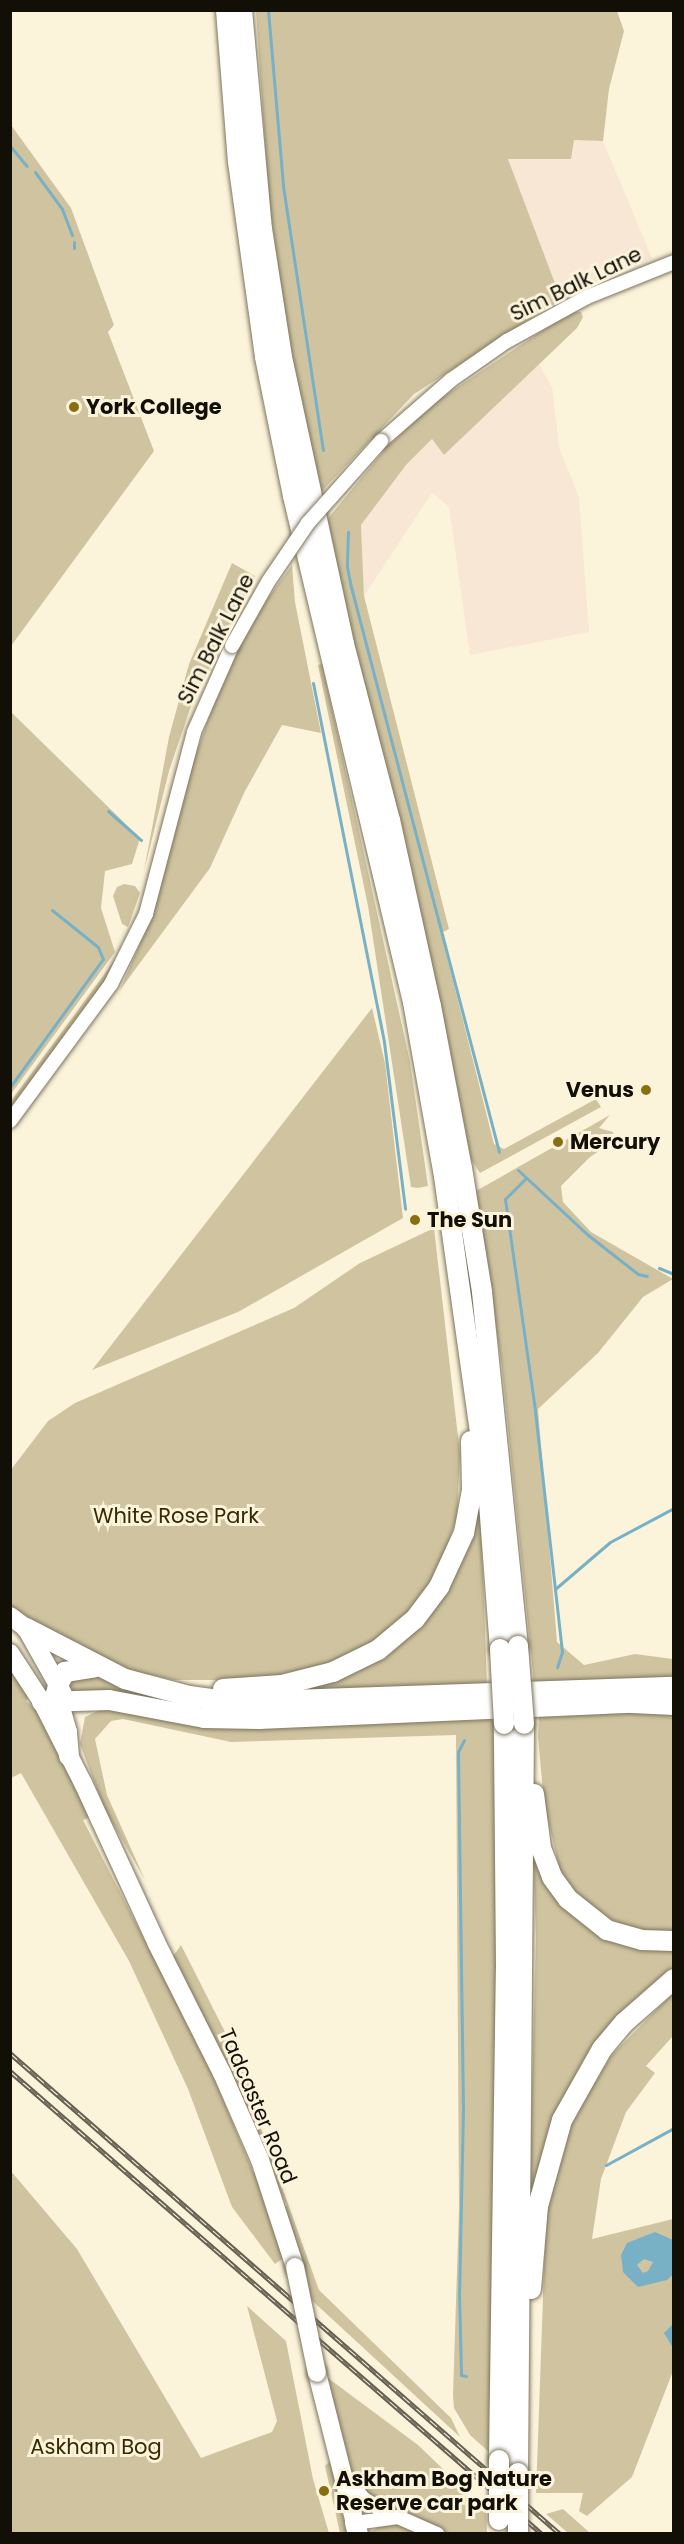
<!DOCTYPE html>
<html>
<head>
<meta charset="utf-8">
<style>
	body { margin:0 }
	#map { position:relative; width:684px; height:2544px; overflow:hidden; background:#fcf3db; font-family:Poppins,sans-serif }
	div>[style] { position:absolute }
	.industrial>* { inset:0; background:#f8e7d5 }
	.green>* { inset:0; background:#d0c4a0 }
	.water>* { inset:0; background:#78b0c6 }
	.stream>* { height:3px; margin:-1.5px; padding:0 1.5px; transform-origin:1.5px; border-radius:1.5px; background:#78b0c6 }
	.roads { filter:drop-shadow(0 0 2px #7b745e) drop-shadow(0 0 2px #7b745e) }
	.minor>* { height:14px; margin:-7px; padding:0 7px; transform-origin:7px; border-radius:7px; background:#fff }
	.major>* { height:18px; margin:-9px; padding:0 9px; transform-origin:9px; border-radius:9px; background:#fff }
	.highway>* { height:20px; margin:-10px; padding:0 10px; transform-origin:10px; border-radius:10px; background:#fff }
	.rail>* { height:5px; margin-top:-2.5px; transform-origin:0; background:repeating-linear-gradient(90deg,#fcf3db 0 9px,#655f52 0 18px); box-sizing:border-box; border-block:2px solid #655f52 }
	.bridges { filter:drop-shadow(0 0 2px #7b745e) drop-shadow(0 0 2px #7b745e) }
	.minor-bridge>* { height:14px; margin:-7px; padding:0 7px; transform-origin:7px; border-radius:7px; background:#fff }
	.major-bridge>* { height:18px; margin:-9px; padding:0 9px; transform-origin:9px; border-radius:9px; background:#fff }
	.highway-bridge>* { height:20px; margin:-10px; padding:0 10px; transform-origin:10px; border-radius:10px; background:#fff }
	.dots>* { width:16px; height:16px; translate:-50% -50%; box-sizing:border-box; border:3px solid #fcf3db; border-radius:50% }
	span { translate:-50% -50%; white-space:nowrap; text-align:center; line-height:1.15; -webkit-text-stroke:6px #fcf3db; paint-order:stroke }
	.street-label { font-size:21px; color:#120f07 }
	.poi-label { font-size:21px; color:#120f07; font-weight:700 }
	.left { translate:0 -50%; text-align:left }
	.right { translate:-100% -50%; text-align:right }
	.park-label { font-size:21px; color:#362a02 }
	.frame { position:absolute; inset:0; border:12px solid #120f07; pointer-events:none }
</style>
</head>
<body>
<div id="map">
	<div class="industrial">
		<div style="clip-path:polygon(573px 139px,603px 141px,652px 258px,561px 299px,508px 159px,571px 159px)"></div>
		<div style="clip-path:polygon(539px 364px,552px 387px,559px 447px,579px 497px,589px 632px,470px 655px,449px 507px,432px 493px,364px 596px,361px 525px,406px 465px,432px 439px,444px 455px)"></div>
	</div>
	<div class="green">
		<div style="clip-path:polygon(256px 11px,617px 11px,624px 31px,609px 89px,603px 141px,574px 140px,571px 159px,508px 159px,561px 299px,414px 394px,320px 493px,293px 368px,269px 203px)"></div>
		<div style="clip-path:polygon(11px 125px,71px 208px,114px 325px,108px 332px,154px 451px,11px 646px)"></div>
		<div style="clip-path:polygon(572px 311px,581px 312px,583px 317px,577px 328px,444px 455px,432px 439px,406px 465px,361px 525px,364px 596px,449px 929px,441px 933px,494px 1144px,504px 1149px,596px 1099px,601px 1107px,480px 1173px,466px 1152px,325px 522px,387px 447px,435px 402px)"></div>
		<div style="clip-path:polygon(232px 563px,255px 576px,192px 703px,169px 771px,144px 871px,169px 737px,189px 664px)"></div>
		<div style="clip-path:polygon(292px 565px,295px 602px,321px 733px,282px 725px,245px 791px,210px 868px,120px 990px,149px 923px,184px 788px,216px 697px,255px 616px)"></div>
		<div style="clip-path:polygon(322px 664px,410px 1062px,428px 1186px,418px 1188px,411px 1187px,368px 906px,318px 665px)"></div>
		<div style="clip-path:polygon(10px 711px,140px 838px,132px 864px,105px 871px,101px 908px,115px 952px,11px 1094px)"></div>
		<div style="clip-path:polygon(124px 884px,135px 886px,140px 893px,128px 927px,122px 924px,113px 896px,117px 887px)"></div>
		<div style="clip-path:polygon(117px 957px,103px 986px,11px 1111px,11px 1101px)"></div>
		<div style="clip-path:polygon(372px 1008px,385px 1063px,403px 1218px,238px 1312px,92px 1370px)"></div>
		<div style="clip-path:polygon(610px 1115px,599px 1128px,613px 1132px,614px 1141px,590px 1157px,561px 1186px,563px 1202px,591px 1232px,673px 1279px,643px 1297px,598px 1353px,538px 1409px,557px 1642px,584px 1665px,635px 1654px,673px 1659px,673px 1681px,534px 1683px,502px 1367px,476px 1191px)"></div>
		<div style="clip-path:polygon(434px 1228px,460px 1454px,457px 1517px,440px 1567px,411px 1610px,379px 1638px,350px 1660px,300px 1675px,245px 1680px,174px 1680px,110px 1666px,11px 1607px,10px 1471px,48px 1421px,75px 1403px,294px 1308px,360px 1263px)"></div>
		<div style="clip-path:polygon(479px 1467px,487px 1686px,283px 1696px,372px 1660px,440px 1595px)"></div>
		<div style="clip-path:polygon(10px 1663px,30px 1695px,26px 1701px,44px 1717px,90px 1817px,83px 1820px,209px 2066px,253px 2172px,259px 2176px,286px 2256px,275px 2264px,232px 2207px,188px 2089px,129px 1961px,21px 1773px,11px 1778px)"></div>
		<div style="clip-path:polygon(93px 1674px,153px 1697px,230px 1710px,69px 1695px,67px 1684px,76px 1677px)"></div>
		<div style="clip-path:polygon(104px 1708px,493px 1716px,498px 1927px,489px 2452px,470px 2435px,454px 2408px,453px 2395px,459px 2208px,456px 1735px,231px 1742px,123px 1719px,111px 1721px,95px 1739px,107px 1795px,145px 1880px,104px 1808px,80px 1744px,85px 1717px)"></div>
		<div style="clip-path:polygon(655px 1711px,673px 1713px,673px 1933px,650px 1935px,606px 1922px,581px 1904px,562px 1879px,544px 1803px,538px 1736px,539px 1716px)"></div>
		<div style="clip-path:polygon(533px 1842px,566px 1907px,673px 1950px,674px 1970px,618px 2021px,529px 2215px,536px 1938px)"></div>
		<div style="clip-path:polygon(181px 1945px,256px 2093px,250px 2098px,319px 2290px,451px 2418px,460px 2437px,306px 2295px,283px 2207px,287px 2206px,172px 1958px)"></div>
		<div style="clip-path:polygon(673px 1993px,673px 2036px,646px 2066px,655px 2073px,626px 2112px,601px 2179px,592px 2239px,673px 2219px,673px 2371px,632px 2477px,587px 2516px,579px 2511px,583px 2493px,536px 2493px,546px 2213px,565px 2137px,589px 2091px,612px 2055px)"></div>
		<div style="clip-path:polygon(10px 2170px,77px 2249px,201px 2458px,272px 2432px,277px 2421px,247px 2306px,286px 2341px,313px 2479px,329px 2533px,11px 2533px)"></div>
		<div style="clip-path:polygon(324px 2375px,418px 2445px,466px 2491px,470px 2505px,486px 2506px,487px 2533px,446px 2533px,414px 2515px,378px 2506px,354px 2483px)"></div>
		<div style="clip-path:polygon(330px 2461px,347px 2533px,340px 2533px,325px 2466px)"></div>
		<div style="clip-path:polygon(563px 2509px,590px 2533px,568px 2533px,546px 2514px)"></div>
		<div style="clip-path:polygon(396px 2525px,414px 2528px,425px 2533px,368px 2533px,379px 2527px)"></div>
	</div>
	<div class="water">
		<div style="clip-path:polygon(evenodd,655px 2232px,673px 2240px,673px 2274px,667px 2280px,638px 2287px,623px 2272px,621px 2255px,627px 2243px,655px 2232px,644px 2259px,653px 2262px,648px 2271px,643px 2273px,637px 2265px,644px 2259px)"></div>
		<div style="clip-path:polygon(673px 2324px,674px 2324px,673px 2348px,664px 2333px)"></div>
	</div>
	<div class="stream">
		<div style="left:268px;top:10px;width:177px;rotate:85.1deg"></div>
		<div style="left:283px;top:186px;width:267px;rotate:81.4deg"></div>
		<div style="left:10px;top:146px;width:26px;rotate:50deg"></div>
		<div style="left:35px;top:172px;width:46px;rotate:53.9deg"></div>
		<div style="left:62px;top:209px;width:28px;rotate:69deg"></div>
		<div style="left:74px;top:242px;width:6px;rotate:90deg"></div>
		<div style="left:348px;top:532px;width:35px;rotate:92deg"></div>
		<div style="left:347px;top:567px;width:20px;rotate:79deg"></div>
		<div style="left:351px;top:587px;width:584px;rotate:75.32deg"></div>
		<div style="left:313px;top:683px;width:366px;rotate:78.8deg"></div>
		<div style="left:384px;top:1042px;width:168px;rotate:82.8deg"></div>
		<div style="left:108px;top:811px;width:44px;rotate:41.3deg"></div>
		<div style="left:10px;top:1087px;width:158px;rotate:-54deg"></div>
		<div style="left:103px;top:959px;width:13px;rotate:-113deg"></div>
		<div style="left:98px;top:947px;width:59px;rotate:-141.2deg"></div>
		<div style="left:518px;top:1170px;width:96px;rotate:42.9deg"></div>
		<div style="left:588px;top:1235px;width:63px;rotate:38deg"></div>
		<div style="left:638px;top:1274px;width:9px;rotate:13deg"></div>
		<div style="left:525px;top:1179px;width:28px;rotate:135deg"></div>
		<div style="left:505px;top:1199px;width:214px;rotate:81.9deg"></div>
		<div style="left:535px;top:1411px;width:243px;rotate:83.6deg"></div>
		<div style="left:562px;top:1652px;width:16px;rotate:108deg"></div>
		<div style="left:659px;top:1268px;width:16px;rotate:22deg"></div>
		<div style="left:555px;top:1589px;width:72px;rotate:-40.5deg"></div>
		<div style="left:610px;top:1542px;width:72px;rotate:-28deg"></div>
		<div style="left:464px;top:1740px;width:13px;rotate:117deg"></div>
		<div style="left:458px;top:1752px;width:356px;rotate:89.2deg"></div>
		<div style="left:463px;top:2108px;width:184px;rotate:91.2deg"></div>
		<div style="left:459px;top:2292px;width:83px;rotate:88.6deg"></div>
		<div style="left:461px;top:2375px;width:5px;rotate:11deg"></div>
		<div style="left:606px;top:2165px;width:77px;rotate:-28.6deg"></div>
	</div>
	<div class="roads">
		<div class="minor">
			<div style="left:381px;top:441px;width:93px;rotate:-41.1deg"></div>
			<div style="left:451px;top:380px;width:68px;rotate:-34.9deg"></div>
			<div style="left:507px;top:341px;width:91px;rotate:-28.8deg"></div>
			<div style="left:587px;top:297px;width:94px;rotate:-21.9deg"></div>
			<div style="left:10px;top:1121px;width:170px;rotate:-53.6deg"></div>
			<div style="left:111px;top:984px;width:78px;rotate:-63.4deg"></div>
			<div style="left:146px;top:914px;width:188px;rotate:-75.2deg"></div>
			<div style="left:194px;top:732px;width:94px;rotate:-66.2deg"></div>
			<div style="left:346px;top:2477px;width:28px;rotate:51deg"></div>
			<div style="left:364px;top:2499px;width:32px;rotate:32deg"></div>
			<div style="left:355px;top:2523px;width:43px;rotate:-7.9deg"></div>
			<div style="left:398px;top:2517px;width:43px;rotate:23.6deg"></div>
		</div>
		<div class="major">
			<div style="left:10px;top:1616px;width:20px;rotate:37deg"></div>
			<div style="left:26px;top:1628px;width:76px;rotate:60.7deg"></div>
			<div style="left:10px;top:1653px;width:59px;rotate:56.9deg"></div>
			<div style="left:42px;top:1702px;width:91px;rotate:63.2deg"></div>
			<div style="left:83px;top:1783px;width:177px;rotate:65.3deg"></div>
			<div style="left:157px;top:1944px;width:144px;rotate:63.3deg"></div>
			<div style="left:222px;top:2073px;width:95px;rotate:66.4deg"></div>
			<div style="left:260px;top:2160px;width:113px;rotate:71.9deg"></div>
			<div style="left:317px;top:2373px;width:155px;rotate:75.8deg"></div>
		</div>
		<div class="highway">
			<div style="left:226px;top:10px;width:152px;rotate:85.5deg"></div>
			<div style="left:238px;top:162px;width:197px;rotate:82.1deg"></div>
			<div style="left:265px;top:357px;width:142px;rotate:78.6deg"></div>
			<div style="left:293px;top:496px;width:520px;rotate:76.66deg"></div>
			<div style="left:413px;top:1002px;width:177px;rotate:79.9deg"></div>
			<div style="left:444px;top:1176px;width:317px;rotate:82deg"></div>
			<div style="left:488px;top:1490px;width:159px;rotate:85.7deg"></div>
			<div style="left:242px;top:10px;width:220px;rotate:84.8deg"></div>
			<div style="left:262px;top:229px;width:130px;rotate:81.1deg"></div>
			<div style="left:282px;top:357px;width:294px;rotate:77.8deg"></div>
			<div style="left:344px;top:644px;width:182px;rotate:75.4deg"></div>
			<div style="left:390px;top:820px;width:190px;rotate:77.6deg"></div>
			<div style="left:431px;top:1006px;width:165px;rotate:79.2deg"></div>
			<div style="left:462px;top:1168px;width:126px;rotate:80.8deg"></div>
			<div style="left:482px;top:1292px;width:356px;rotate:84.2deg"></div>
			<div style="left:26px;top:1628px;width:111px;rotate:27.3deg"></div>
			<div style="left:125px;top:1679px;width:66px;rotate:14.9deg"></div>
			<div style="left:189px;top:1696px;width:45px;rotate:7.6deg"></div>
			<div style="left:234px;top:1702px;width:440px;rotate:-2deg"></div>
			<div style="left:223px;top:1689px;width:59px;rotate:-3.9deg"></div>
			<div style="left:282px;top:1685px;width:53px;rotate:-14.3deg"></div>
			<div style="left:333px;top:1672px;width:50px;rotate:-26.1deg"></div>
			<div style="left:378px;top:1650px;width:48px;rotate:-40deg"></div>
			<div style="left:415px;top:1619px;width:40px;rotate:-53deg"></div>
			<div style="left:439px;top:1587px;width:60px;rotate:-65.2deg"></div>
			<div style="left:464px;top:1533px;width:44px;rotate:-79.5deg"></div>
			<div style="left:472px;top:1490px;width:49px;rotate:-91.2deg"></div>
			<div style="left:42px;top:1702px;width:67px;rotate:-1.7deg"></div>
			<div style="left:109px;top:1700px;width:97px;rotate:10.7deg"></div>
			<div style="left:204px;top:1718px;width:55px;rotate:1deg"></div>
			<div style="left:259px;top:1719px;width:373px;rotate:-2.5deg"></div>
			<div style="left:632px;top:1703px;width:42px;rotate:2.7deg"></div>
			<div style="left:69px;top:1756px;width:24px;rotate:-95deg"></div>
			<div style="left:67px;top:1732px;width:40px;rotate:-106deg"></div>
			<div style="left:56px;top:1694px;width:9px;rotate:-77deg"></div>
			<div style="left:58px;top:1685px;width:15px;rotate:-62deg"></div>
			<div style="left:65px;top:1672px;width:30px;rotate:-9deg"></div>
			<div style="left:534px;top:1794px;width:54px;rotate:82.6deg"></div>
			<div style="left:541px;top:1848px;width:31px;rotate:69deg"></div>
			<div style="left:552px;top:1877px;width:27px;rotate:54deg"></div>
			<div style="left:568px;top:1899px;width:50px;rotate:38.5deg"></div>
			<div style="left:607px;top:1930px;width:36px;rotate:16deg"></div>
			<div style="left:642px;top:1940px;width:32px;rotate:2deg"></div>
			<div style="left:531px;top:2289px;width:83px;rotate:-85.2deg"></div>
			<div style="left:538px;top:2206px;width:89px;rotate:-74.4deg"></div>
			<div style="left:562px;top:2120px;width:81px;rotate:-60.6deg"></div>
			<div style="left:602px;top:2049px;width:35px;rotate:-50deg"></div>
			<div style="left:625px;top:2022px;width:65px;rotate:-41.3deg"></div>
			<div style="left:499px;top:2460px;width:491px;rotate:-89.2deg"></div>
			<div style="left:506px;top:1969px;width:245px;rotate:-90.5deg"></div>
			<div style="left:518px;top:2473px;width:749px;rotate:-89.54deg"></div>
			<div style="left:355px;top:2523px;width:11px;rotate:75deg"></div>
		</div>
	</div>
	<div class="rail">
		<div style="left:10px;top:2053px;width:731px;rotate:41.17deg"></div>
		<div style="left:10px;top:2071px;width:705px;rotate:41.03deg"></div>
	</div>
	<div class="bridges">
		<div class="minor-bridge">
			<div style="left:232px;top:646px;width:73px;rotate:-60.6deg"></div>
			<div style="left:268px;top:582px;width:71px;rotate:-55.9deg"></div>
			<div style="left:308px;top:523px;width:110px;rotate:-48.3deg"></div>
		</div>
		<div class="major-bridge">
			<div style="left:295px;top:2267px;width:108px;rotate:78.3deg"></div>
		</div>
		<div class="highway-bridge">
			<div style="left:518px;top:1646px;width:78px;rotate:85.6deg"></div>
			<div style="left:500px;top:1649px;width:75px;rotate:86.9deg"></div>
			<div style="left:499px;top:2460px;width:60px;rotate:90deg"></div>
			<div style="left:518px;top:2473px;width:61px;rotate:90deg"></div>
		</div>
	</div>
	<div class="dots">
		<div style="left:74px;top:407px;background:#886f10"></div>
		<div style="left:646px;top:1090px;background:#886f10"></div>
		<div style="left:558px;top:1142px;background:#886f10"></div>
		<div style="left:415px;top:1220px;background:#886f10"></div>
		<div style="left:324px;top:2491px;background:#886f10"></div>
	</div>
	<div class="street-label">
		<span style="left:576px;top:284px;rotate:-26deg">Sim Balk Lane</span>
		<span style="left:216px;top:639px;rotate:-63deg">Sim Balk Lane</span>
		<span style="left:258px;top:2106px;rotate:67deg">Tadcaster Road</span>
	</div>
	<div class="poi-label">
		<span class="left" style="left:86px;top:407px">York College</span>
		<span class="right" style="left:634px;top:1090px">Venus</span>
		<span class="left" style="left:570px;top:1142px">Mercury</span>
		<span class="left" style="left:427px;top:1220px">The Sun</span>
		<span class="left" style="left:336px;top:2491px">Askham Bog Nature<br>Reserve car park</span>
	</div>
	<div class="park-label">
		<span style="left:176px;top:1516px">White Rose Park</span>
		<span style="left:96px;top:2447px">Askham Bog</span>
	</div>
	<div class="frame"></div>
</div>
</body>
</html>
